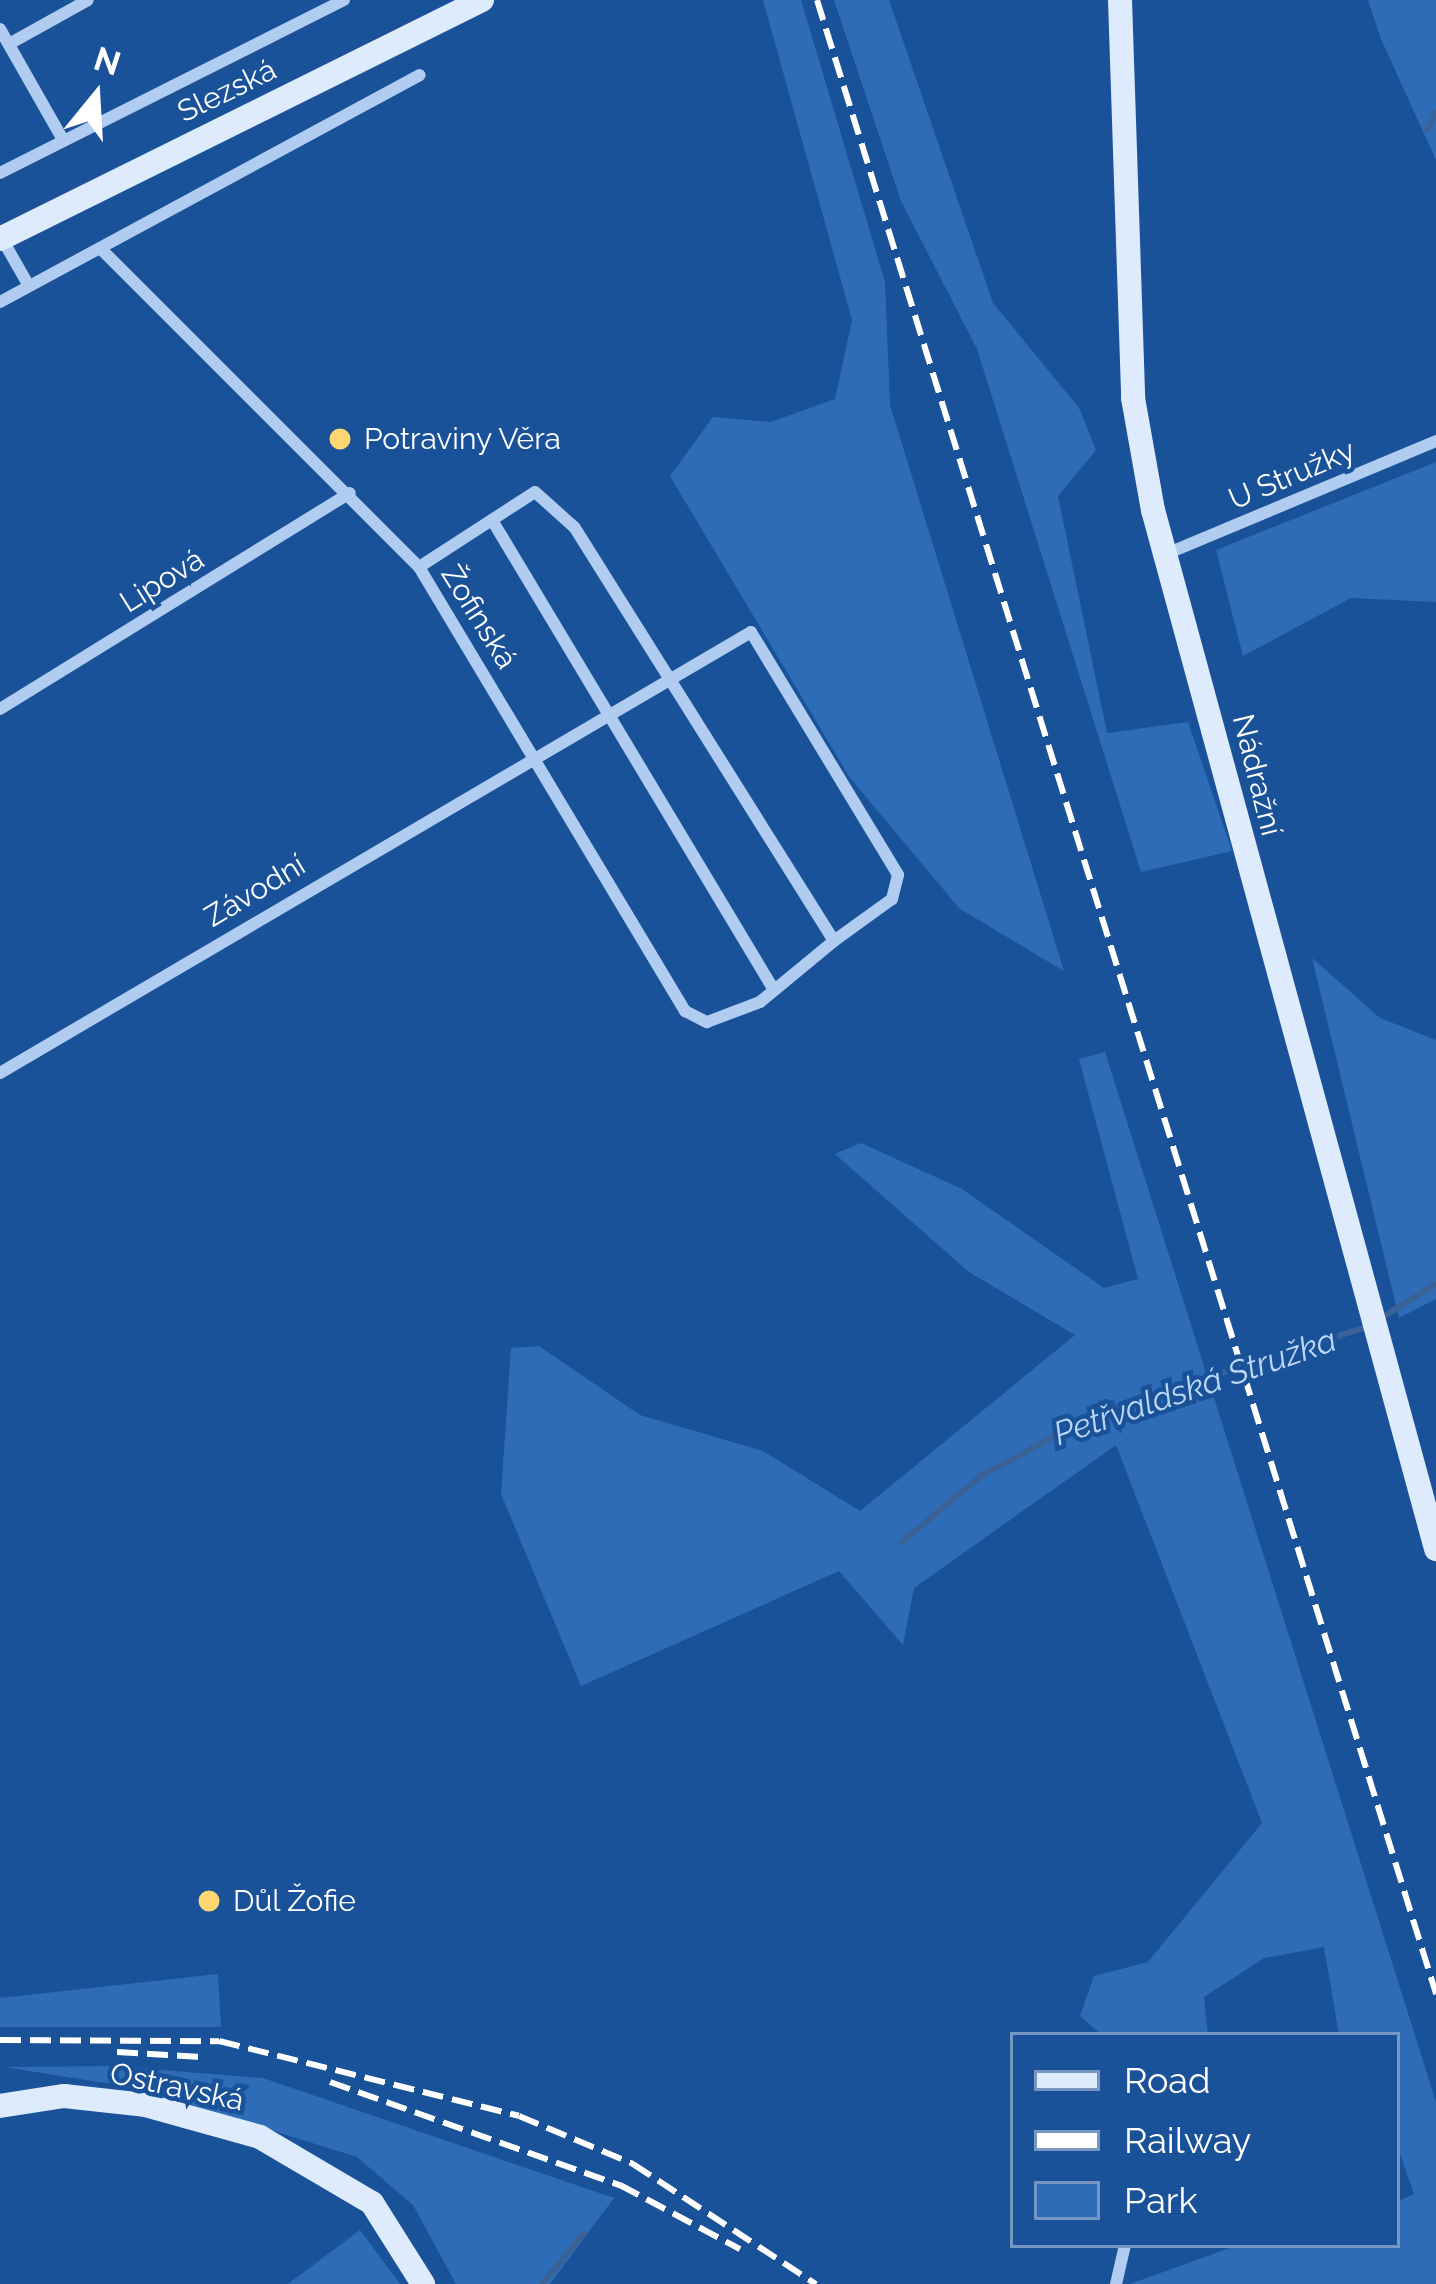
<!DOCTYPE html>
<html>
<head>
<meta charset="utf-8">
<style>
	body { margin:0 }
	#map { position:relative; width:1436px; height:2284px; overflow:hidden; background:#1a529a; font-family:Raleway,sans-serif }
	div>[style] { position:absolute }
	.green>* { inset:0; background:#2e6cb7 }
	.stream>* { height:6px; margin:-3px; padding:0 3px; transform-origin:3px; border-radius:3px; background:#3a6296 }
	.street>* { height:12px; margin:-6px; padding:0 6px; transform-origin:6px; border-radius:6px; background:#b0cdf1 }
	.secondary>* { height:24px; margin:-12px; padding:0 12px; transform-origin:12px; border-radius:12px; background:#deebfc }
	.rail>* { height:6px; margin-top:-3px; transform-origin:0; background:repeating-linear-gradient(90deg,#fff 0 21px,transparent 0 30px) }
	.dots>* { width:33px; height:33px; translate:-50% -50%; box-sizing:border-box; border:6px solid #1a529a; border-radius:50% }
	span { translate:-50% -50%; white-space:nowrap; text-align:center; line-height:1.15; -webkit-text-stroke:9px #1a529a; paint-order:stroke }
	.street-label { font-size:30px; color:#fff }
	.poi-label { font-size:30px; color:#fff }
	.left { translate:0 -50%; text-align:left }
	.water-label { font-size:33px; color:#bcd7f7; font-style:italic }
	.legend { position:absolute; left:1010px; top:2032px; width:390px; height:216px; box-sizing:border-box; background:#1a529a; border:3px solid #7697c2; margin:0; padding:15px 21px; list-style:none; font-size:36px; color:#fff }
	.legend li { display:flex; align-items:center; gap:24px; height:60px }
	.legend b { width:60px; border:3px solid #7697c2 }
	.north { position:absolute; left:36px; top:36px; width:120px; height:120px; -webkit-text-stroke:9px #1a529a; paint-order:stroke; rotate:18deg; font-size:33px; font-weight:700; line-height:48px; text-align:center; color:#fff }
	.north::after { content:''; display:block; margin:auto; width:42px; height:54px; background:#fff; clip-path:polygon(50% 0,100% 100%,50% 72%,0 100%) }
</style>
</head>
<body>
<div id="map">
	<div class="green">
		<div style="clip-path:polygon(763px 0,801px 0,885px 282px,890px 405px,1064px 971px,960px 909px,850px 778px,670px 476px,713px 417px,771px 422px,835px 399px,852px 320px)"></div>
		<div style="clip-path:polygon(834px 0,889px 0,993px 303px,1079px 408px,1096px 450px,1058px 496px,1107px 733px,1188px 722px,1232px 851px,1141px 872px,977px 349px,901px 201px)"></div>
		<div style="clip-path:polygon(1368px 0,1436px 0,1436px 160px,1381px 39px)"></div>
		<div style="clip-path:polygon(1436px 462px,1436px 602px,1351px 598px,1243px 656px,1216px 550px)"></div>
		<div style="clip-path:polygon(1312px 958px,1380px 1018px,1436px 1040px,1436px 1299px,1399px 1318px)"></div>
		<div style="clip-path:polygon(1105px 1052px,1436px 2102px,1436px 2284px,1130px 2284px,1238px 2245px,1397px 2245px,1397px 2202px,1414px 2194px,1397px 2145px,1397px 2035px,1339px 2035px,1324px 1947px,1264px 1958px,1204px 1997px,1208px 2035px,1102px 2035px,1080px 2016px,1094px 1976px,1148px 1962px,1262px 1823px,1116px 1445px,914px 1588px,903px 1645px,839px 1571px,581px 1686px,501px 1494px,511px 1348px,539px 1346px,640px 1415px,763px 1451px,860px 1511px,1075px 1335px,969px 1272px,835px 1154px,861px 1143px,962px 1189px,1104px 1288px,1138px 1279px,1079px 1059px)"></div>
		<div style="clip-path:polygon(218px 1974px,221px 2027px,0 2027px,0 1998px)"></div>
		<div style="clip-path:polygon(110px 2066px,263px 2078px,614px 2198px,550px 2284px,456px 2284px,413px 2205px,357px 2157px,137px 2088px,4px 2067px)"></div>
		<div style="clip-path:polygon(360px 2230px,400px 2284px,288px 2284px)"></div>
	</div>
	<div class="stream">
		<div style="left:1427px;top:130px;width:19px;rotate:-62deg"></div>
		<div style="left:1378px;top:1320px;width:68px;rotate:-31.8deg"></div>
		<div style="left:902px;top:1542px;width:103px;rotate:-39.9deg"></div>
		<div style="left:981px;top:1476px;width:132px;rotate:-28.5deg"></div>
		<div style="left:1097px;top:1413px;width:282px;rotate:-17.7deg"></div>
		<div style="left:542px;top:2284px;width:66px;rotate:-50.5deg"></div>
	</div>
	<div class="street">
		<div style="left:0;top:29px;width:128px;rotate:60.4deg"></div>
		<div style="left:9px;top:44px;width:90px;rotate:-29.1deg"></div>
		<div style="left:0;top:173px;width:385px;rotate:-26.7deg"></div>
		<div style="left:1px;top:237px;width:56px;rotate:60.3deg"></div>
		<div style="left:101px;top:249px;width:450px;rotate:45deg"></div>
		<div style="left:419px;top:567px;width:518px;rotate:59.07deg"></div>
		<div style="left:685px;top:1011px;width:25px;rotate:27deg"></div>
		<div style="left:707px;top:1022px;width:57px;rotate:-20.7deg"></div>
		<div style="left:760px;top:1002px;width:96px;rotate:-39.5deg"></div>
		<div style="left:834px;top:941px;width:489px;rotate:-122.1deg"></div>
		<div style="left:574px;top:527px;width:52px;rotate:-138.1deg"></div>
		<div style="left:535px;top:492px;width:138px;rotate:147.1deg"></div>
		<div style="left:0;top:302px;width:477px;rotate:-28.4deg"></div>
		<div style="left:492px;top:520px;width:548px;rotate:59.04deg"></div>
		<div style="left:1166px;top:554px;width:293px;rotate:-22.7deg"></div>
		<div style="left:0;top:709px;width:411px;rotate:-31.7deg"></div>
		<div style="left:0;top:1073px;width:871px;rotate:-30.42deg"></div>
		<div style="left:751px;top:632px;width:284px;rotate:58.8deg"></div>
		<div style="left:898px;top:875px;width:25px;rotate:104deg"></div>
		<div style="left:892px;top:899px;width:72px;rotate:144.1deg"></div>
		<div style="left:1116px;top:2284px;width:40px;rotate:-77deg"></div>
	</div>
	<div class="secondary">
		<div style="left:1120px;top:0;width:398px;rotate:88.1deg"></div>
		<div style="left:1133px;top:398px;width:114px;rotate:79.9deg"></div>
		<div style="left:1153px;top:510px;width:1077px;rotate:74.76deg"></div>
		<div style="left:0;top:239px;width:538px;rotate:-26.37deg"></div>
		<div style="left:0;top:2106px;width:65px;rotate:-8.9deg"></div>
		<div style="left:64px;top:2096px;width:81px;rotate:6.3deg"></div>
		<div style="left:145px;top:2105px;width:119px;rotate:15.5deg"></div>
		<div style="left:260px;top:2137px;width:130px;rotate:30.5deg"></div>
		<div style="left:372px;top:2203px;width:96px;rotate:57.8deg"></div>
	</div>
	<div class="rail">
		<div style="left:817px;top:0;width:2088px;rotate:72.75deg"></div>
		<div style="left:0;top:2040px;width:219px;rotate:0.3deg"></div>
		<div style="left:219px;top:2041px;width:309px;rotate:14deg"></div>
		<div style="left:519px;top:2116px;width:124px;rotate:22.8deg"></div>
		<div style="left:633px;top:2164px;width:219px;rotate:33.3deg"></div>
		<div style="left:117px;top:2052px;width:84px;rotate:3.4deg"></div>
		<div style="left:330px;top:2082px;width:308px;rotate:19.6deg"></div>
		<div style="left:620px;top:2185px;width:136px;rotate:28.1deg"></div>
	</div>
	<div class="dots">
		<div style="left:340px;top:439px;background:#ffd670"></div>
		<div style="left:209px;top:1901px;background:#ffd670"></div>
	</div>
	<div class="street-label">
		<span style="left:227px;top:91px;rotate:-26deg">Slezská</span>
		<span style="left:1292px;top:475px;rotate:-23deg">U Stružky</span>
		<span style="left:162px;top:581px;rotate:-32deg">Lipová</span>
		<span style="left:479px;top:617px;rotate:58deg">Žofinská</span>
		<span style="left:1257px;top:775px;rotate:76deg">Nádražní</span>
		<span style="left:255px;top:891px;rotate:-31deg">Závodní</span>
		<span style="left:177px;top:2087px;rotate:12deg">Ostravská</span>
	</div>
	<div class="poi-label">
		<span class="left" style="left:364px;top:439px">Potraviny Věra</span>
		<span class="left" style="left:233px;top:1901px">Důl Žofie</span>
	</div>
	<div class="water-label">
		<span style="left:1195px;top:1387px;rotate:-19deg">Petřvaldská Stružka</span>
	</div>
	<ul class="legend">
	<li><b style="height:15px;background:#deebfc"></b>Road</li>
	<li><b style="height:15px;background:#fff"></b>Railway</li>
	<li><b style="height:33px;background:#2e6cb7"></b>Park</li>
	</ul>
	<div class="north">N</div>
</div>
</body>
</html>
